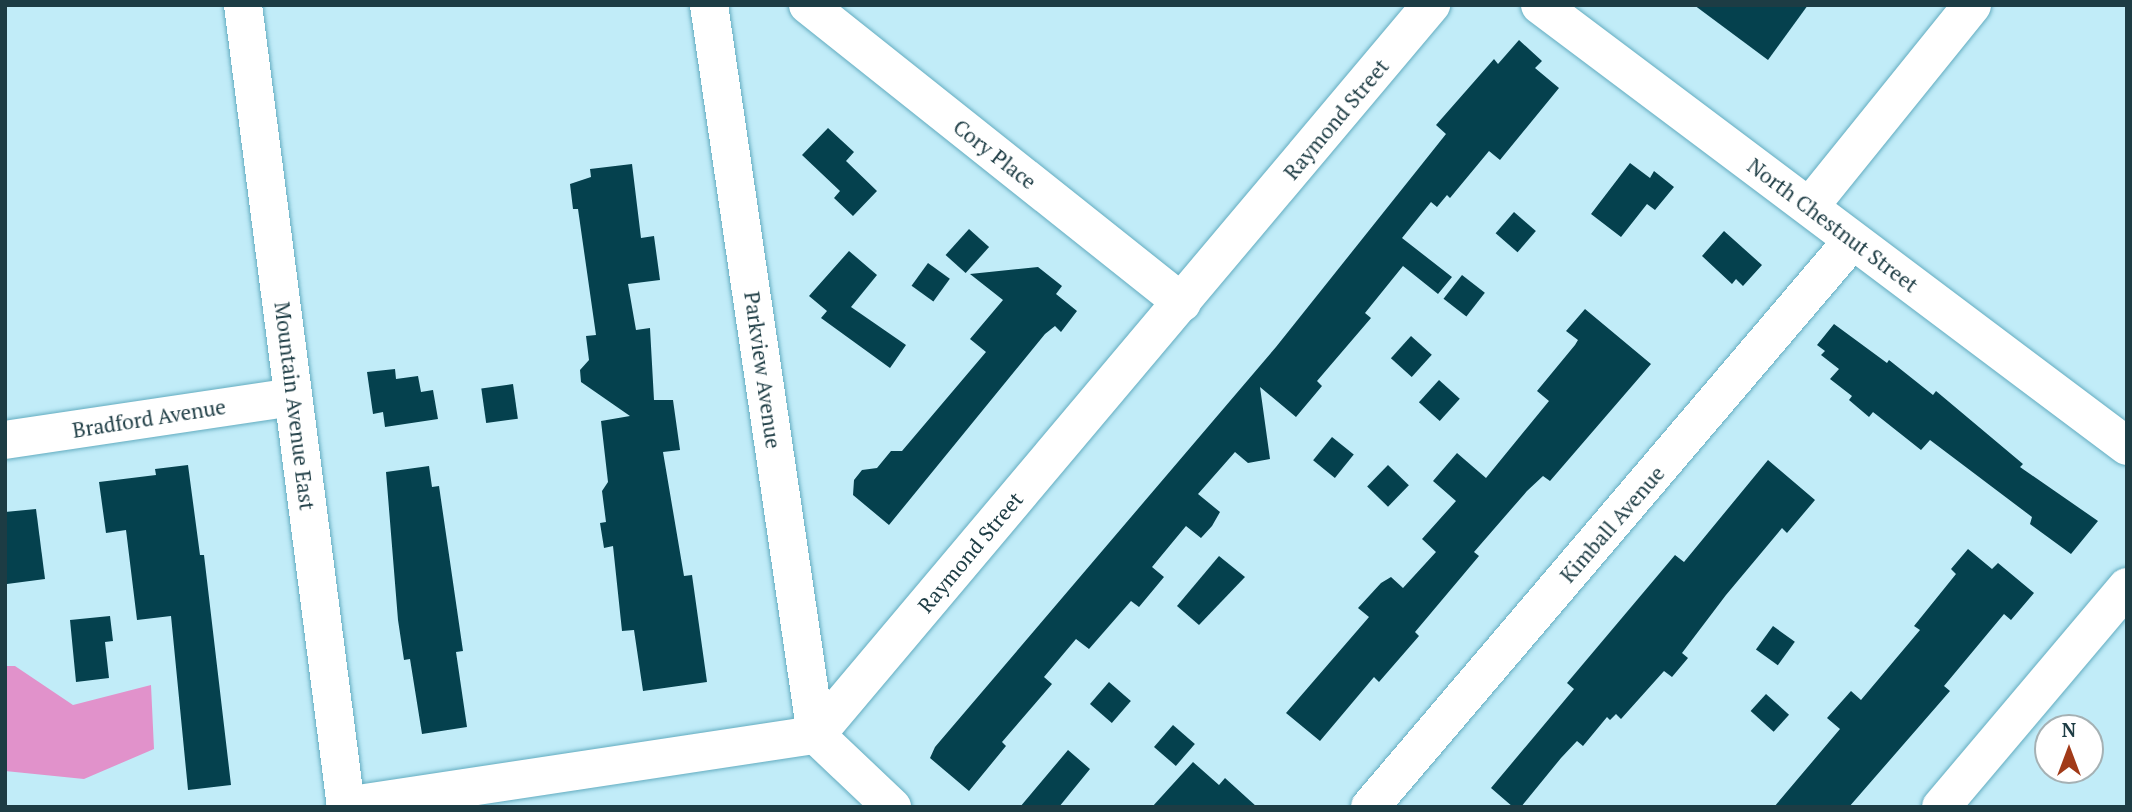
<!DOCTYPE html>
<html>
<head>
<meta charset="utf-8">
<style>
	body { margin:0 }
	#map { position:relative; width:2132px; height:812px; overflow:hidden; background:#c1ecf8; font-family:"PT Serif",serif }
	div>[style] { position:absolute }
	.green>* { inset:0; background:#e192cb }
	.building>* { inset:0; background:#05414e; transform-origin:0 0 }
	.roads { filter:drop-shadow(0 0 2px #63acc0) drop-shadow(0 0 2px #63acc0) }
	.minor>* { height:38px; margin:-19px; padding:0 19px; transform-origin:19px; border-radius:19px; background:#fff }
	span { translate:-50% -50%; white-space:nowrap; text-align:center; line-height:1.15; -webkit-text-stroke:7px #fff; paint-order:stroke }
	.street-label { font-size:21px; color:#1d3c44 }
	.frame { position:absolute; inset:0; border:7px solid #1d3c44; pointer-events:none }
	.north { position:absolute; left:2034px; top:714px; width:70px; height:70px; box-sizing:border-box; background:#fff; border:2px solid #a5b1b4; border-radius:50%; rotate:0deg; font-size:19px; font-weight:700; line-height:28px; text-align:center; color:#1d3c44 }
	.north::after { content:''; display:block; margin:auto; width:24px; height:32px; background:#a13a18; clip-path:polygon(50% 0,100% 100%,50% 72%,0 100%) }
</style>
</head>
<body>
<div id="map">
	<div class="green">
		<div style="clip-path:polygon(5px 666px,15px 666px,73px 705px,151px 685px,154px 749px,84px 779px,5px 771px)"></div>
	</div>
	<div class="building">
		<div style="clip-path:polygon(1694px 5px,1808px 5px,1768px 60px)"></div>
		<div style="clip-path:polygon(1519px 40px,1542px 61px,1535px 68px,1559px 88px,1500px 160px,1489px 151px,1450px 198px,1447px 195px,1437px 207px,1431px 202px,1402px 238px,1452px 277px,1438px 294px,1403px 266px,1365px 313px,1371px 318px,1317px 381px,1322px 386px,1296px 417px,1260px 387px,1270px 459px,1248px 463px,1235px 452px,1198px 494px,1220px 512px,1212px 526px,1201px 538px,1186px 526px,1152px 567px,1164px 577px,1139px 607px,1131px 601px,1089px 649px,1076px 639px,1044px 677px,1052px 684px,1002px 742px,1006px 746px,969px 791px,930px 758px,935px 747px,1276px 347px,1446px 134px,1436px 125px,1494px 59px,1498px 64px)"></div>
		<div style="clip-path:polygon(828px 128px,854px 152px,846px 161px,877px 191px,853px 216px,834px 198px,840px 191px,802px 155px)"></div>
		<div style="clip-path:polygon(1630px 163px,1650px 178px,1654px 171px,1674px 187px,1655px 210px,1647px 204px,1621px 237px,1591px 214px)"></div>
		<div style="clip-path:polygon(632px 164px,641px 238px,654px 236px,660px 280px,628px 284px,636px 330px,650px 328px,654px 400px,673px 400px,680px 450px,663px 452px,684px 576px,692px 575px,707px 682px,643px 691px,634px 630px,622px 631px,613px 546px,604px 548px,600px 523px,606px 522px,602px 491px,608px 482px,601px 421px,630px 416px,581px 382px,580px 370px,589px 360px,586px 336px,596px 335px,578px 209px,573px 209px,570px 184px,591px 177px,590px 169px)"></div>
		<div style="left:1514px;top:212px;width:29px;height:28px;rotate:41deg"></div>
		<div style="left:969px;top:229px;width:27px;height:35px;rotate:42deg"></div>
		<div style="clip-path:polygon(1724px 231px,1762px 265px,1743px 286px,1736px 279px,1732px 284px,1702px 256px)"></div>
		<div style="clip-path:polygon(849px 251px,877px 275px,851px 307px,906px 345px,890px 368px,821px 318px,827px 311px,809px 296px)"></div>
		<div style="left:928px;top:263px;width:27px;height:28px;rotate:36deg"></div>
		<div style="clip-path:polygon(1038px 267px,1062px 286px,1056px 294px,1077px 311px,1061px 332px,1055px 326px,1045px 334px,889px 525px,853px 495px,854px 480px,862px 470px,877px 468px,891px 451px,902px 451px,986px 352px,970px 339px,1003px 300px,970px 274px)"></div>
		<div style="left:1462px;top:275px;width:29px;height:30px;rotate:38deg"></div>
		<div style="clip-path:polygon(1585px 309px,1651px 364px,1550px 481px,1543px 476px,1527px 491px,1474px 552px,1479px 556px,1415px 632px,1419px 636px,1379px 682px,1374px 677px,1320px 741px,1286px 713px,1369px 617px,1358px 608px,1381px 583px,1391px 577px,1403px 588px,1436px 552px,1422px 539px,1456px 501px,1433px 481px,1457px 453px,1486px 478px,1549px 401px,1537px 391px,1575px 345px,1578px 340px,1566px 331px)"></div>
		<div style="clip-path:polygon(1834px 324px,1887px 363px,1889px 360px,1933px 395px,1936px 391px,2023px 464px,2020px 467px,2098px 521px,2071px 554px,2030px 524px,2032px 517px,1930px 440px,1921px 450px,1873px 412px,1869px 417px,1849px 400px,1852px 396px,1830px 379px,1839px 369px,1821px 355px,1825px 351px,1817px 345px)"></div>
		<div style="left:1411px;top:336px;width:28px;height:30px;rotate:42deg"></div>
		<div style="clip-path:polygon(395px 369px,396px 379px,418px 376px,421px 392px,433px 390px,438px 419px,385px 427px,383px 412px,373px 414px,367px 372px)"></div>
		<div style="left:1439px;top:380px;width:28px;height:30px;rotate:42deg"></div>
		<div style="left:513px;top:384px;width:35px;height:32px;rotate:82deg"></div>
		<div style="left:1332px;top:437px;width:28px;height:30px;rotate:39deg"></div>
		<div style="clip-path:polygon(1768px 460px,1815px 500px,1787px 533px,1782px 528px,1726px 595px,1682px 653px,1688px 658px,1672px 677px,1664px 671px,1621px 719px,1616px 714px,1610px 720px,1607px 717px,1583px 746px,1577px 741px,1561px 758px,1521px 807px,1513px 807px,1491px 788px,1574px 689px,1567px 683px,1675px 555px,1684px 562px)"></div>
		<div style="clip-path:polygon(188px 465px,200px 555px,204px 555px,231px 785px,188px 790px,171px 616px,137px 620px,126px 530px,106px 533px,99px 482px,156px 475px,155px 469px)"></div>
		<div style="left:1388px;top:465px;width:29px;height:30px;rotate:44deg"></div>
		<div style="clip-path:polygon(429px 466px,432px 487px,439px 486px,463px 651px,456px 652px,467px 727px,422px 734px,410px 659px,404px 660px,398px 620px,386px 472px)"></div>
		<div style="clip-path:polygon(36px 509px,45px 579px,7px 584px,5px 512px)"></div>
		<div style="clip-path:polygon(1968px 549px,1992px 569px,1998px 563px,2034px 593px,2011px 620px,2004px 614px,1944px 686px,1950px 691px,1849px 807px,1774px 807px,1840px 729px,1827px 718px,1851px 691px,1861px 700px,1920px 630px,1914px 626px,1956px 574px,1951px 569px)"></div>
		<div style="clip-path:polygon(1219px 556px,1245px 577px,1199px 625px,1177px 606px)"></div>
		<div style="clip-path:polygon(110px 616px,113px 641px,105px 642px,109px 678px,76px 682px,70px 620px)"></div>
		<div style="left:1773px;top:626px;width:27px;height:29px;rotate:36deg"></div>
		<div style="left:1109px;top:682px;width:29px;height:29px;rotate:41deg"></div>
		<div style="left:1766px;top:694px;width:31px;height:23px;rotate:42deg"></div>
		<div style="left:1173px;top:725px;width:29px;height:29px;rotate:41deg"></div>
		<div style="clip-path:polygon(1068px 750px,1090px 769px,1072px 791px,1059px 807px,1020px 807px)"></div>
		<div style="clip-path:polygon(1193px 762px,1219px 785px,1225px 778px,1257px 807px,1152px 807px)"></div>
	</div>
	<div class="roads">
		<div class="minor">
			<div style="left:243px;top:5px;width:809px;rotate:82.68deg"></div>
			<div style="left:709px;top:5px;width:738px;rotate:81.66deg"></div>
			<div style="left:816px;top:735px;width:105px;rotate:43.5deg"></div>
			<div style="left:808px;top:5px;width:478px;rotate:38.5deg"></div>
			<div style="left:1540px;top:5px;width:734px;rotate:36.92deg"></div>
			<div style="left:1810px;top:206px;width:258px;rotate:-51.1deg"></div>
			<div style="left:5px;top:440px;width:291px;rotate:-8.5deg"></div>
			<div style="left:345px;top:806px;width:476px;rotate:-8.6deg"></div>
			<div style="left:816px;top:735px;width:955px;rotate:-49.89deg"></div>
			<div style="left:1370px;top:807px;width:743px;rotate:-49.58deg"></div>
			<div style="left:1941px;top:807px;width:288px;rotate:-49.8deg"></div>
		</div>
	</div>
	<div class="street-label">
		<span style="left:1336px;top:119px;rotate:-50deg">Raymond Street</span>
		<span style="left:995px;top:154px;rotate:38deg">Cory Place</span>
		<span style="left:1833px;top:225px;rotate:37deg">North Chestnut Street</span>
		<span style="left:763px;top:370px;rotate:82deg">Parkview Avenue</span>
		<span style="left:295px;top:406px;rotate:83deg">Mountain Avenue East</span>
		<span style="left:149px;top:418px;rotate:-9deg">Bradford Avenue</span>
		<span style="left:1612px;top:524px;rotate:-49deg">Kimball Avenue</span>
		<span style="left:970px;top:552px;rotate:-50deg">Raymond Street</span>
	</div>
	<div class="frame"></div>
	<div class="north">N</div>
</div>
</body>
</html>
